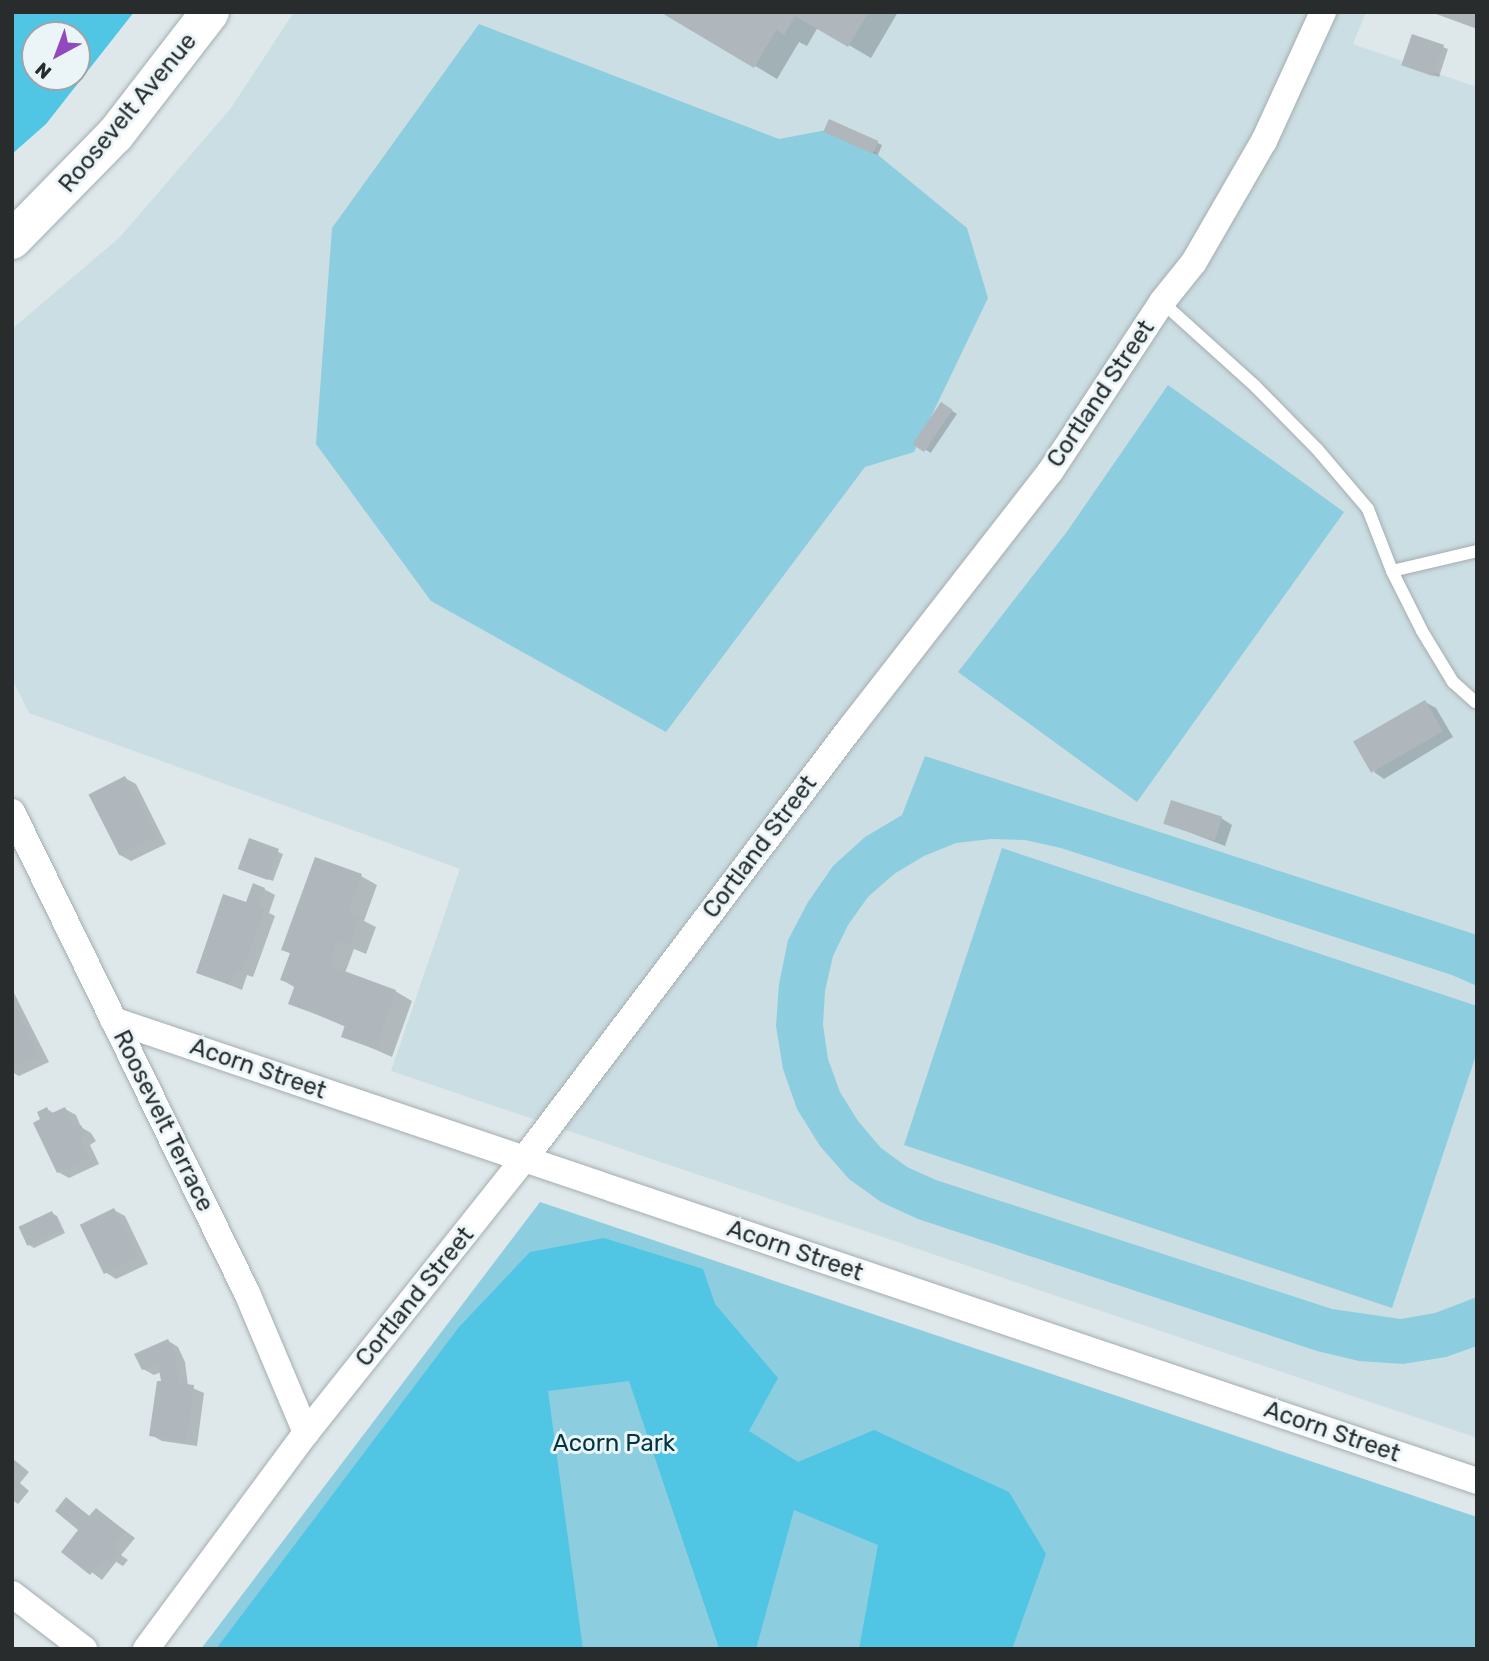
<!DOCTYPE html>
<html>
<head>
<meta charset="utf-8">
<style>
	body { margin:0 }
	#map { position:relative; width:1489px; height:1661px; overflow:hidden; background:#dee8eb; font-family:Rubik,sans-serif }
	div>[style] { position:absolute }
	.built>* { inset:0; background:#cbdee3 }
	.green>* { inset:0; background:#8dcde0 }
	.forest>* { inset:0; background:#50c5e4 }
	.shadow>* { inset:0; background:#0003; transform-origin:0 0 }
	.building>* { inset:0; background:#b0b7bc; transform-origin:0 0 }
	.roads { filter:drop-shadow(0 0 2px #a4adb0) drop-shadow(0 0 2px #a4adb0) }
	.lane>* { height:12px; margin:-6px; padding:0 6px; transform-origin:6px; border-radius:6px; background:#fff }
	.street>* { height:26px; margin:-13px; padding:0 13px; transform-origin:13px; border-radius:13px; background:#fff }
	.primary>* { height:38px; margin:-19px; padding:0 19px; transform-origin:19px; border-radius:19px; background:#fff }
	span { translate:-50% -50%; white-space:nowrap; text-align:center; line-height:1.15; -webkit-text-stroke:6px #ebf5f8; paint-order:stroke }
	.street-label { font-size:24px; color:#282c2d }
	.park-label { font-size:24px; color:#003643 }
	.frame { position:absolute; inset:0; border:14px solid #282c2d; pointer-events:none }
	.north { position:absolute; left:21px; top:21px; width:70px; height:70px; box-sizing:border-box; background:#ebf5f8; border:2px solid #9da5a7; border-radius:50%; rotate:221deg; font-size:19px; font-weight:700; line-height:28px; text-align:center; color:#282c2d }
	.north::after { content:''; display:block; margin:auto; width:24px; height:32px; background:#914abe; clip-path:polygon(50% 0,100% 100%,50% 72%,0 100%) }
</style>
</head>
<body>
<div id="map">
	<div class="built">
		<div style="clip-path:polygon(294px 12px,1366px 12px,1353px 44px,1477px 87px,1477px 1438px,391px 1071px,460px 869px,29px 713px,12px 679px,12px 329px,120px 237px,231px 108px)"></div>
	</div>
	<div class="green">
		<div style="clip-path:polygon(479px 24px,779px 139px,832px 129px,867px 146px,967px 228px,988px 298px,914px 452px,865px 467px,666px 732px,431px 601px,316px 444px,332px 228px)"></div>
		<div style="clip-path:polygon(1168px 385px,1344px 512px,1137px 802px,958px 672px,1066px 533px)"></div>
		<div style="clip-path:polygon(925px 756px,1477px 935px,1477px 986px,1452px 975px,1061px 848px,1025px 840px,991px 839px,956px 843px,924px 856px,894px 874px,868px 897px,848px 925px,833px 956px,825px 991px,823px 1025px,828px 1059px,840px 1092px,858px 1121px,881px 1148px,907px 1167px,936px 1180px,1332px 1309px,1401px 1319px,1435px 1313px,1477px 1297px,1477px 1346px,1446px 1357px,1403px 1364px,1359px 1361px,1317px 1351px,918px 1219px,881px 1202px,849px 1179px,820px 1146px,797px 1109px,783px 1069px,776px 1026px,779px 984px,788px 940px,808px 902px,833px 866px,865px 837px,902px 815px)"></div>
		<div style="clip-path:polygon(1002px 848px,1477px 1006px,1477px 1052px,1392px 1308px,904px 1145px)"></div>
		<div style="clip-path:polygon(540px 1202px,1477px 1517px,1477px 1649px,201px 1649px)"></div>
	</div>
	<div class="forest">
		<div style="clip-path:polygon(evenodd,12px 12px,134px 12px,46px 124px,12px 154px,12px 12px,35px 35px,77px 35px,77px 77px,35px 77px,35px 35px)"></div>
		<div style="clip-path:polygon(604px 1238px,703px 1269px,715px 1304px,778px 1378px,749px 1431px,798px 1462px,874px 1430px,1009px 1492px,1046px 1554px,1012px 1649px,859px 1649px,878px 1545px,794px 1510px,756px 1649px,719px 1648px,629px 1381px,548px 1391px,583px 1649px,216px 1649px,459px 1327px,530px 1252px)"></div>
	</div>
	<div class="shadow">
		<div style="clip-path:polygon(664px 12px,898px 12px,871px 58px,818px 27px,807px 46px,799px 42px,777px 79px)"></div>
		<div style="clip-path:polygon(1431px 12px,1477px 12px,1477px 29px)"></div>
		<div style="clip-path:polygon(1413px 36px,1448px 49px,1439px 77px,1409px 67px)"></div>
		<div style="clip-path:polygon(830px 121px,882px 145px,878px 155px,830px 134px)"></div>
		<div style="left:942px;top:404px;width:18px;height:47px;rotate:34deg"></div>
		<div style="clip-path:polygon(1425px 702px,1436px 708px,1453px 737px,1384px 779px,1374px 772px)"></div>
		<div style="clip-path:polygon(125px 778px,136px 784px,166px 844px,131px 861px,120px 855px)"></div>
		<div style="clip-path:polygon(1221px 818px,1232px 825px,1225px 846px,1165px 823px)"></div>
		<div style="clip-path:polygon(250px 840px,283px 854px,273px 881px,245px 871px)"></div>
		<div style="clip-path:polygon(361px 876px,377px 885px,364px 921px,376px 927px,366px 954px,354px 949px,345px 973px,395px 991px,412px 1001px,392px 1057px,344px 1036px,346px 1027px,290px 1003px,296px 988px,282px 980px,291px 954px,283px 949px)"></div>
		<div style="clip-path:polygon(264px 889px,275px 895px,269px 913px,275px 916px,253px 977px,247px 975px,242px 990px,198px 972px,247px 904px)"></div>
		<div style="clip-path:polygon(12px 989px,49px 1062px,19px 1076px,12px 1072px)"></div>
		<div style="clip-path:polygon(47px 1109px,55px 1114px,65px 1109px,76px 1115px,81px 1127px,91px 1133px,96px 1141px,90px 1145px,99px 1164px,69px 1178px,58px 1172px,43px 1120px)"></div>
		<div style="clip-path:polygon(114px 1210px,125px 1216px,148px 1264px,116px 1279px,105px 1272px)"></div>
		<div style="clip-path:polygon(52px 1213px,57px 1216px,65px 1233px,34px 1248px,29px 1245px)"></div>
		<div style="clip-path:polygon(167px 1340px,178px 1347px,185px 1362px,188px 1386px,204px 1393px,197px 1446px,162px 1441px,151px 1435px,164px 1383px,161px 1372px,154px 1375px,143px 1369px)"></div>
		<div style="clip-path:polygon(12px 1458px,29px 1472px,20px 1483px,29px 1491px,18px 1504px,12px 1500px)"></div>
		<div style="clip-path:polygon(66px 1499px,91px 1517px,97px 1510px,135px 1538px,121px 1555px,128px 1560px,123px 1566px,116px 1562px,102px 1580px,64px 1551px,81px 1529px)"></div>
	</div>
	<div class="building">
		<div style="clip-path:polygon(660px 12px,869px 12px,848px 47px,795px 16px,784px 35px,776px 30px,754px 68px)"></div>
		<div style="clip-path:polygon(1477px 12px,1477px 28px,1434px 13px,1434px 12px)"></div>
		<div style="left:1412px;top:34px;width:34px;height:33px;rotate:19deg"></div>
		<div style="left:829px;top:119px;width:54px;height:14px;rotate:24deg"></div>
		<div style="left:941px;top:402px;width:14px;height:51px;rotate:34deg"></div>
		<div style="left:1425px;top:700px;width:36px;height:83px;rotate:60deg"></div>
		<div style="left:125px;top:776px;width:68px;height:41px;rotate:63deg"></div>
		<div style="left:1171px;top:800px;width:54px;height:25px;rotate:18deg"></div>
		<div style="left:249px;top:838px;width:32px;height:33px;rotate:20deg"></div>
		<div style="clip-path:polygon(315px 857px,362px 874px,348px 912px,360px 916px,349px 946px,337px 941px,328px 965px,396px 990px,375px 1049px,341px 1037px,345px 1025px,288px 1004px,295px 985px,280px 980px,290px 953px,281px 950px)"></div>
		<div style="clip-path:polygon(253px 883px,265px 888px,259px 906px,265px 908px,242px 972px,236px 970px,230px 985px,196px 973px,223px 894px,246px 902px)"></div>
		<div style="clip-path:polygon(12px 998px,39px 1056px,12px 1068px)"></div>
		<div style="clip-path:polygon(47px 1107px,50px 1114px,65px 1107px,74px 1127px,81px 1125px,86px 1135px,80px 1138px,89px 1157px,57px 1173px,33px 1123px,40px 1119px,37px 1112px)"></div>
		<div style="left:114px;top:1208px;width:55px;height:38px;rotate:64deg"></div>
		<div style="left:52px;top:1211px;width:21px;height:37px;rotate:65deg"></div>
		<div style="clip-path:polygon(168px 1339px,175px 1354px,178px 1383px,194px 1385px,186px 1441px,149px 1436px,157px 1381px,161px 1381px,158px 1363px,142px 1370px,134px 1354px)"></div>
		<div style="clip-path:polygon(12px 1459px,19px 1465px,12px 1473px)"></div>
		<div style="clip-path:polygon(12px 1478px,19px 1483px,12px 1492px)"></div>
		<div style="clip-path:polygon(66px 1497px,89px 1516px,96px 1508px,125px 1531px,112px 1548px,118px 1553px,111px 1562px,104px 1557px,90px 1575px,61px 1552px,78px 1530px,55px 1511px)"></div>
	</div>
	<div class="roads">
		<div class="lane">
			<div style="left:1162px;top:302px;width:125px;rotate:42.1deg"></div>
			<div style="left:1255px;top:386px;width:88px;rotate:45.5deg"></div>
			<div style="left:1317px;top:449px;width:79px;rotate:49.6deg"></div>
			<div style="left:1368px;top:509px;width:66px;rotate:68.8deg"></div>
			<div style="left:1392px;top:571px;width:67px;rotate:63.4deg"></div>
			<div style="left:1422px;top:631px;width:60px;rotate:58.7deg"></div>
			<div style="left:1453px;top:682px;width:30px;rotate:42deg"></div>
			<div style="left:1392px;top:571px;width:87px;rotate:-13.2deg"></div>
		</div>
		<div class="street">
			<div style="left:12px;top:812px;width:535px;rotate:63.96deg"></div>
			<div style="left:247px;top:1293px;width:152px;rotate:67.1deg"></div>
			<div style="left:113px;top:1020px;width:1440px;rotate:18.67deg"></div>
			<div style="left:12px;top:1594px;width:91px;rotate:37.4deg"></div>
			<div style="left:146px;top:1649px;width:269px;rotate:-53.5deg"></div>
			<div style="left:306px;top:1433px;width:352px;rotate:-51.5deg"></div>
			<div style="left:525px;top:1158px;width:542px;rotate:-52.88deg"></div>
			<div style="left:852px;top:726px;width:322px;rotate:-52.1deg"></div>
			<div style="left:1050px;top:472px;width:204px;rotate:-56.6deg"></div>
			<div style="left:1162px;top:302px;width:51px;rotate:-51.3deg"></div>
			<div style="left:1194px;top:262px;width:140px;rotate:-60deg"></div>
			<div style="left:1264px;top:141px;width:142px;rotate:-65.4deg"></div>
		</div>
		<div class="primary">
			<div style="left:12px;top:240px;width:147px;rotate:-45.6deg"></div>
			<div style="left:115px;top:135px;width:155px;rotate:-52.3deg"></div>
		</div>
	</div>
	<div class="street-label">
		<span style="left:128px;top:113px;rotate:-50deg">Roosevelt Avenue</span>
		<span style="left:1101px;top:394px;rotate:-56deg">Cortland Street</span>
		<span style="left:760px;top:847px;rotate:-53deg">Cortland Street</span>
		<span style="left:258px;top:1069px;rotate:19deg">Acorn Street</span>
		<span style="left:163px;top:1121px;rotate:64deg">Roosevelt Terrace</span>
		<span style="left:795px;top:1251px;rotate:19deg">Acorn Street</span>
		<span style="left:415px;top:1297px;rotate:-51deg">Cortland Street</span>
		<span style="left:1332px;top:1432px;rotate:19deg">Acorn Street</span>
	</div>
	<div class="park-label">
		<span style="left:614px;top:1444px">Acorn Park</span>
	</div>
	<div class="frame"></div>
	<div class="north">N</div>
</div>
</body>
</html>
